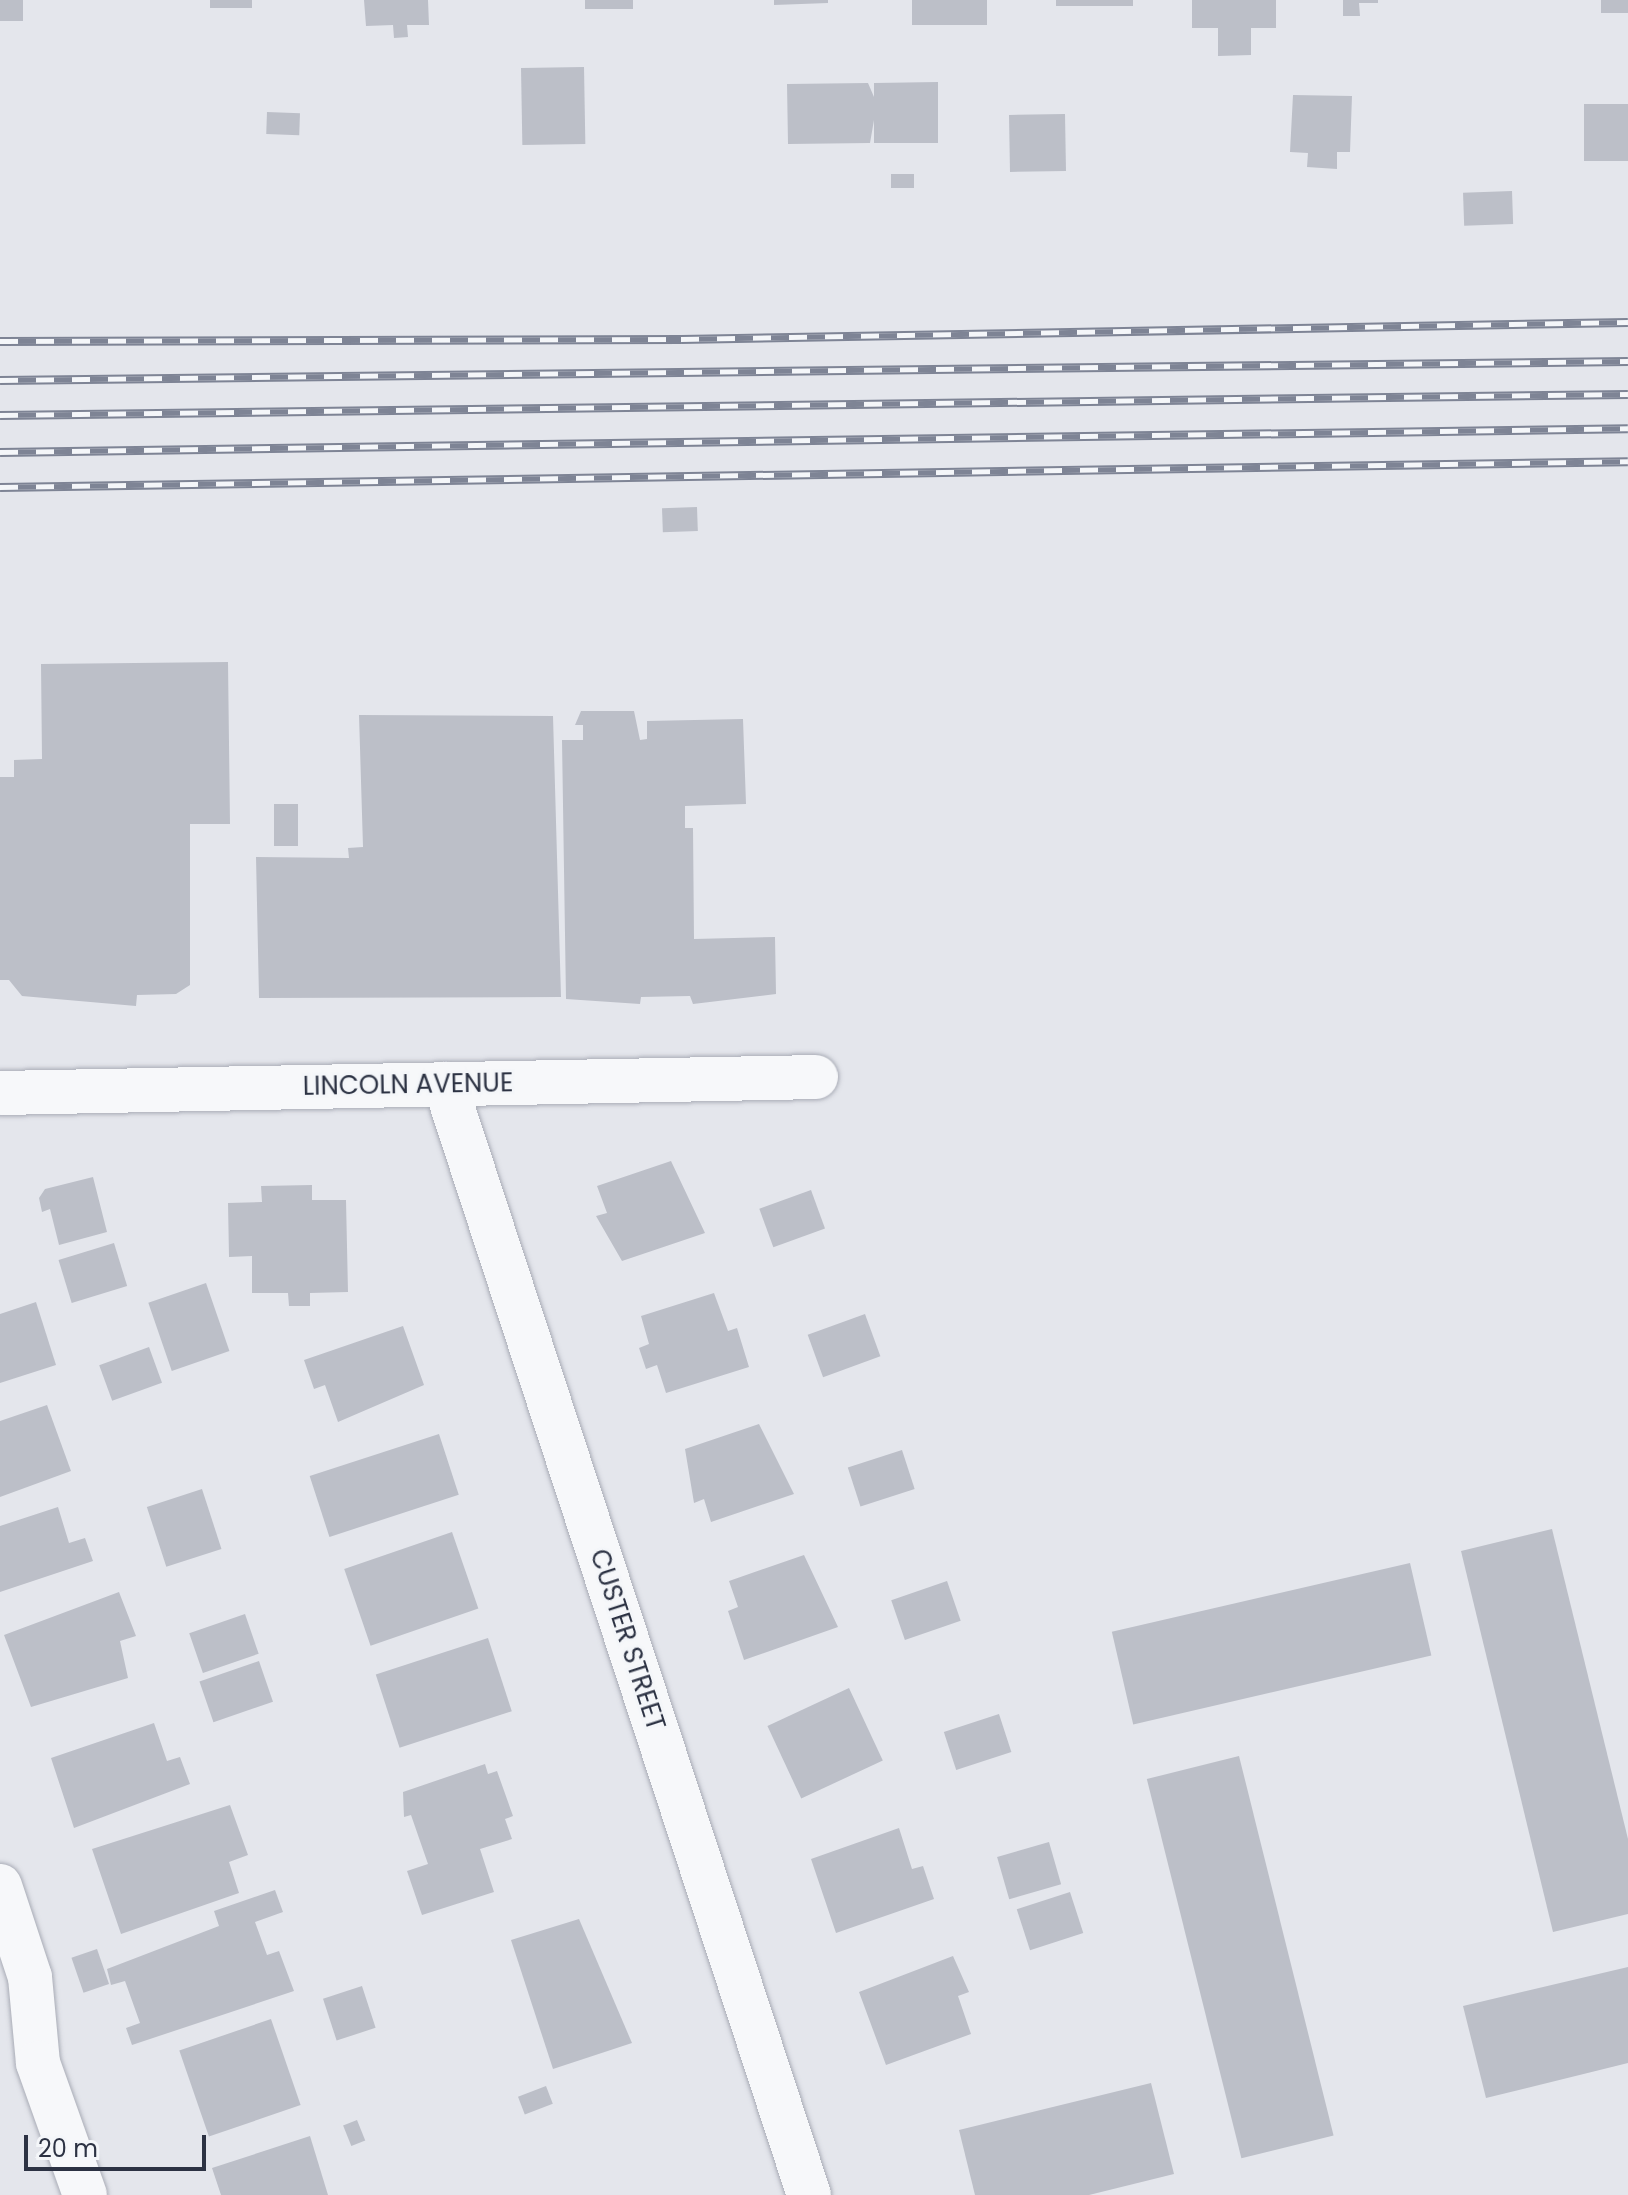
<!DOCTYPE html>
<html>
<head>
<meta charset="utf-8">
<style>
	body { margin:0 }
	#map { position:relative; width:1628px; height:2195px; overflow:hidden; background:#e4e6ec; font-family:Poppins,sans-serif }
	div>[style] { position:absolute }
	.building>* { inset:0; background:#bcbfc8; transform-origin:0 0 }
	.roads { filter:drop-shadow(0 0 2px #a9acb6) drop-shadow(0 0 2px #a9acb6) }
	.street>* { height:44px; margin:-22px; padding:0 22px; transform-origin:22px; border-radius:22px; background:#f7f8fa }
	.rail>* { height:9px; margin-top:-4.5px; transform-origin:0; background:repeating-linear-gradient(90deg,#f4f6f9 0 18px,#7e8495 0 36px); box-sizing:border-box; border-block:2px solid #7e8495 }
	span { translate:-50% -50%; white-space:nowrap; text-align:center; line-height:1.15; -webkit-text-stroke:6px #f4f6f9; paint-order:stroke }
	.street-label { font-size:26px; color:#2c3243 }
	.scale { position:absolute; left:24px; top:2135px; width:182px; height:36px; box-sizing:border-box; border:4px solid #2c3243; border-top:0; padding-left:10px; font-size:24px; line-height:28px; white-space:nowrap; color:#2c3243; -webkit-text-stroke:6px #f4f6f9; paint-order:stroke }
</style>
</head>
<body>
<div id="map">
	<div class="building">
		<div style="left:0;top:0;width:23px;height:21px"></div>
		<div style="left:210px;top:0;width:42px;height:8px"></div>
		<div style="clip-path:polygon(364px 0,428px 0,429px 25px,407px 25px,408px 37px,394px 38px,393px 25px,366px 26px)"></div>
		<div style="left:585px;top:0;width:48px;height:9px"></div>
		<div style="clip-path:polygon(774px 0,828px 0,828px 3px,774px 5px)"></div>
		<div style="left:912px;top:0;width:75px;height:25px"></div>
		<div style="left:1056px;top:0;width:77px;height:6px"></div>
		<div style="clip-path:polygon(1192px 0,1276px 0,1276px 28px,1251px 28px,1251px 55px,1218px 56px,1218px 28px,1192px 28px)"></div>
		<div style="clip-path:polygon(1343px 0,1378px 0,1378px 3px,1359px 3px,1360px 16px,1343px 16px)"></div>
		<div style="left:1601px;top:0;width:27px;height:13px"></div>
		<div style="left:584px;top:67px;width:77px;height:63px;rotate:89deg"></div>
		<div style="clip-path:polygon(938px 82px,938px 143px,874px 143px,874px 120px,870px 143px,788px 144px,787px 84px,868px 83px,874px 97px,874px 83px)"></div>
		<div style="clip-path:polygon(1293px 95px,1352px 96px,1350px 152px,1337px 152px,1337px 169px,1307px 167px,1308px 153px,1290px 152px)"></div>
		<div style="left:1628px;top:104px;width:57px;height:44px;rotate:90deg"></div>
		<div style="left:267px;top:112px;width:33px;height:22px;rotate:2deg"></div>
		<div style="left:1065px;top:114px;width:57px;height:56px;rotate:89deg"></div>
		<div style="left:891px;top:174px;width:23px;height:14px"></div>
		<div style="left:1512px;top:191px;width:33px;height:49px;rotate:88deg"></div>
		<div style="left:697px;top:507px;width:24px;height:35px;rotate:88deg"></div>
		<div style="clip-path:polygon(228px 662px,230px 824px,190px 824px,190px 985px,176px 994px,137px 995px,136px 1006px,22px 996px,9px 980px,0 980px,0 777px,14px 777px,14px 760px,42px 759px,41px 664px)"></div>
		<div style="clip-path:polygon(581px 711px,634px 711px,640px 740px,647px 739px,647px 721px,743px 719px,746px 804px,685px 806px,685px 828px,693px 828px,694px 939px,775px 937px,776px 994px,693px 1004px,690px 996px,641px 997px,640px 1004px,566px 999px,562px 740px,583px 740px,583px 725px,575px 725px)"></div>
		<div style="clip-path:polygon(359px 715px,553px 716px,561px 997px,259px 998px,256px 857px,349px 858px,348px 848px,363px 847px)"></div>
		<div style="left:274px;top:804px;width:24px;height:42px"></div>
		<div style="clip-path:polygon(671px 1161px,705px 1233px,622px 1261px,596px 1216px,607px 1213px,597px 1186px)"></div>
		<div style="clip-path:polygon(93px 1177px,107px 1232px,59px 1245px,50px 1209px,42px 1212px,39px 1198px,45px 1189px)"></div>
		<div style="clip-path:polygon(312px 1185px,312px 1200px,346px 1200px,348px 1292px,310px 1293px,310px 1306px,289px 1306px,288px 1293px,252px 1293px,252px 1256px,229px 1257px,228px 1203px,262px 1202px,261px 1186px)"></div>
		<div style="left:811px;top:1190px;width:41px;height:55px;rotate:70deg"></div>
		<div style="left:114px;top:1243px;width:45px;height:58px;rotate:73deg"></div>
		<div style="left:206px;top:1283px;width:72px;height:61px;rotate:71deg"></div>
		<div style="clip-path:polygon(714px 1293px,728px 1331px,737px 1328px,749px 1367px,666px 1393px,657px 1365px,646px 1369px,639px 1348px,649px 1344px,641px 1316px)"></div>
		<div style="clip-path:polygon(36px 1302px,56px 1365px,0 1383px,0 1314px)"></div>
		<div style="left:865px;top:1314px;width:45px;height:61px;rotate:70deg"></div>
		<div style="clip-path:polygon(403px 1326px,424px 1385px,338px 1422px,325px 1385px,314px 1389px,304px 1360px)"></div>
		<div style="left:149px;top:1347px;width:38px;height:53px;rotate:70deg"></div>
		<div style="clip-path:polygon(47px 1405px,71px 1471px,0 1497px,0 1421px)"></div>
		<div style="clip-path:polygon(759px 1424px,794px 1494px,711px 1522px,704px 1499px,694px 1503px,685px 1449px)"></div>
		<div style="left:439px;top:1434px;width:64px;height:136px;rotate:72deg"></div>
		<div style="left:902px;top:1450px;width:41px;height:57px;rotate:72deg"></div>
		<div style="left:202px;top:1489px;width:63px;height:58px;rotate:72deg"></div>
		<div style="clip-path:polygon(58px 1507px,69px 1543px,85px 1538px,93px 1561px,0 1592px,0 1526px)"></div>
		<div style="clip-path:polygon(1552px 1529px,1628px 1839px,1628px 1914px,1553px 1932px,1461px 1551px)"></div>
		<div style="left:452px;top:1532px;width:81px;height:114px;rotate:71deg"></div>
		<div style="clip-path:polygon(804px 1555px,838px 1627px,744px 1660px,728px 1611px,738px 1607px,729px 1581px)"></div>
		<div style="left:1410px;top:1563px;width:95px;height:306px;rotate:77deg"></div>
		<div style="left:947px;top:1581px;width:42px;height:59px;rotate:71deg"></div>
		<div style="clip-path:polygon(119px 1592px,136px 1636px,120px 1641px,128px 1678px,31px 1707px,4px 1635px)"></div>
		<div style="left:245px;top:1614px;width:42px;height:59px;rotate:71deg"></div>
		<div style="left:488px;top:1638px;width:77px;height:118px;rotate:72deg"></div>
		<div style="left:259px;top:1661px;width:43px;height:63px;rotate:71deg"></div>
		<div style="left:849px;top:1688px;width:80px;height:90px;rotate:65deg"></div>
		<div style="left:999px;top:1714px;width:40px;height:58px;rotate:72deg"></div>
		<div style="clip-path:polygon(154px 1723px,167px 1761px,180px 1757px,190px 1784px,74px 1828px,51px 1758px)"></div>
		<div style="left:1239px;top:1756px;width:391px;height:95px;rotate:76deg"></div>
		<div style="clip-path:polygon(485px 1764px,488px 1774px,497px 1771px,513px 1816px,505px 1819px,512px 1839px,480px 1849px,494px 1892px,422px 1915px,407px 1871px,428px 1864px,411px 1815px,404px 1817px,403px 1792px)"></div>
		<div style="clip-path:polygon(230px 1805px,248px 1855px,229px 1862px,239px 1893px,121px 1934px,92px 1849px)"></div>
		<div style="clip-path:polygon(899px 1828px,912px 1869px,923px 1866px,934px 1899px,836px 1933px,811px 1859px)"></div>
		<div style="left:1049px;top:1842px;width:44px;height:54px;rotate:74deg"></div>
		<div style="clip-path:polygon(275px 1890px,283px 1912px,255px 1922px,267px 1955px,279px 1951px,294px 1991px,132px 2045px,126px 2028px,140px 2023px,125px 1981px,111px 1985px,107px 1969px,219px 1926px,214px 1911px)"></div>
		<div style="left:1070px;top:1892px;width:43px;height:56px;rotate:72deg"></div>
		<div style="clip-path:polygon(579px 1919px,632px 2043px,553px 2069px,511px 1940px)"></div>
		<div style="left:97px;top:1949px;width:37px;height:27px;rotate:71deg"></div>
		<div style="clip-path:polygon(953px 1956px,969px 1992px,958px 1996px,971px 2034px,886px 2065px,859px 1992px)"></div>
		<div style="clip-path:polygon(1628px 1967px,1628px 2063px,1486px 2098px,1463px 2006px)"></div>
		<div style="left:362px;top:1986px;width:44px;height:41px;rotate:72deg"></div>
		<div style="left:271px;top:2019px;width:91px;height:97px;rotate:71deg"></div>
		<div style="clip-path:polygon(1151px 2083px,1174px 2174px,1089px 2195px,975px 2195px,959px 2130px)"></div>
		<div style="left:546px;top:2086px;width:19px;height:30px;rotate:69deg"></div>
		<div style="left:357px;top:2120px;width:22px;height:15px;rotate:68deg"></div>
		<div style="clip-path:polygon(310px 2136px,328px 2195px,221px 2195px,212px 2168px)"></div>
	</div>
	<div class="roads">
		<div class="street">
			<div style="left:445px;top:1084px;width:1169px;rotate:71.86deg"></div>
			<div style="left:0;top:1093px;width:816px;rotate:-1.12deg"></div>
			<div style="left:0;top:1886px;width:96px;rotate:71.8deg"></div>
			<div style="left:30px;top:1977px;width:86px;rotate:84.7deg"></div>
			<div style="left:38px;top:2063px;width:140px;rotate:70.4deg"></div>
		</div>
	</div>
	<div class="rail">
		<div style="left:0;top:341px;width:681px;rotate:-0.17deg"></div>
		<div style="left:681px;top:339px;width:947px;rotate:-1.03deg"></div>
		<div style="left:0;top:380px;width:1628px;rotate:-0.67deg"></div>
		<div style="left:0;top:415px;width:1628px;rotate:-0.74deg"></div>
		<div style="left:0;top:452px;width:1628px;rotate:-0.84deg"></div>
		<div style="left:0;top:487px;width:1628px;rotate:-0.91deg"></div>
	</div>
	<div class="street-label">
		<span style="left:408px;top:1085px;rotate:-1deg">LINCOLN AVENUE</span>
		<span style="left:627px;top:1640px;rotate:72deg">CUSTER STREET</span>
	</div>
	<div class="scale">20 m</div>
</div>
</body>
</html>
